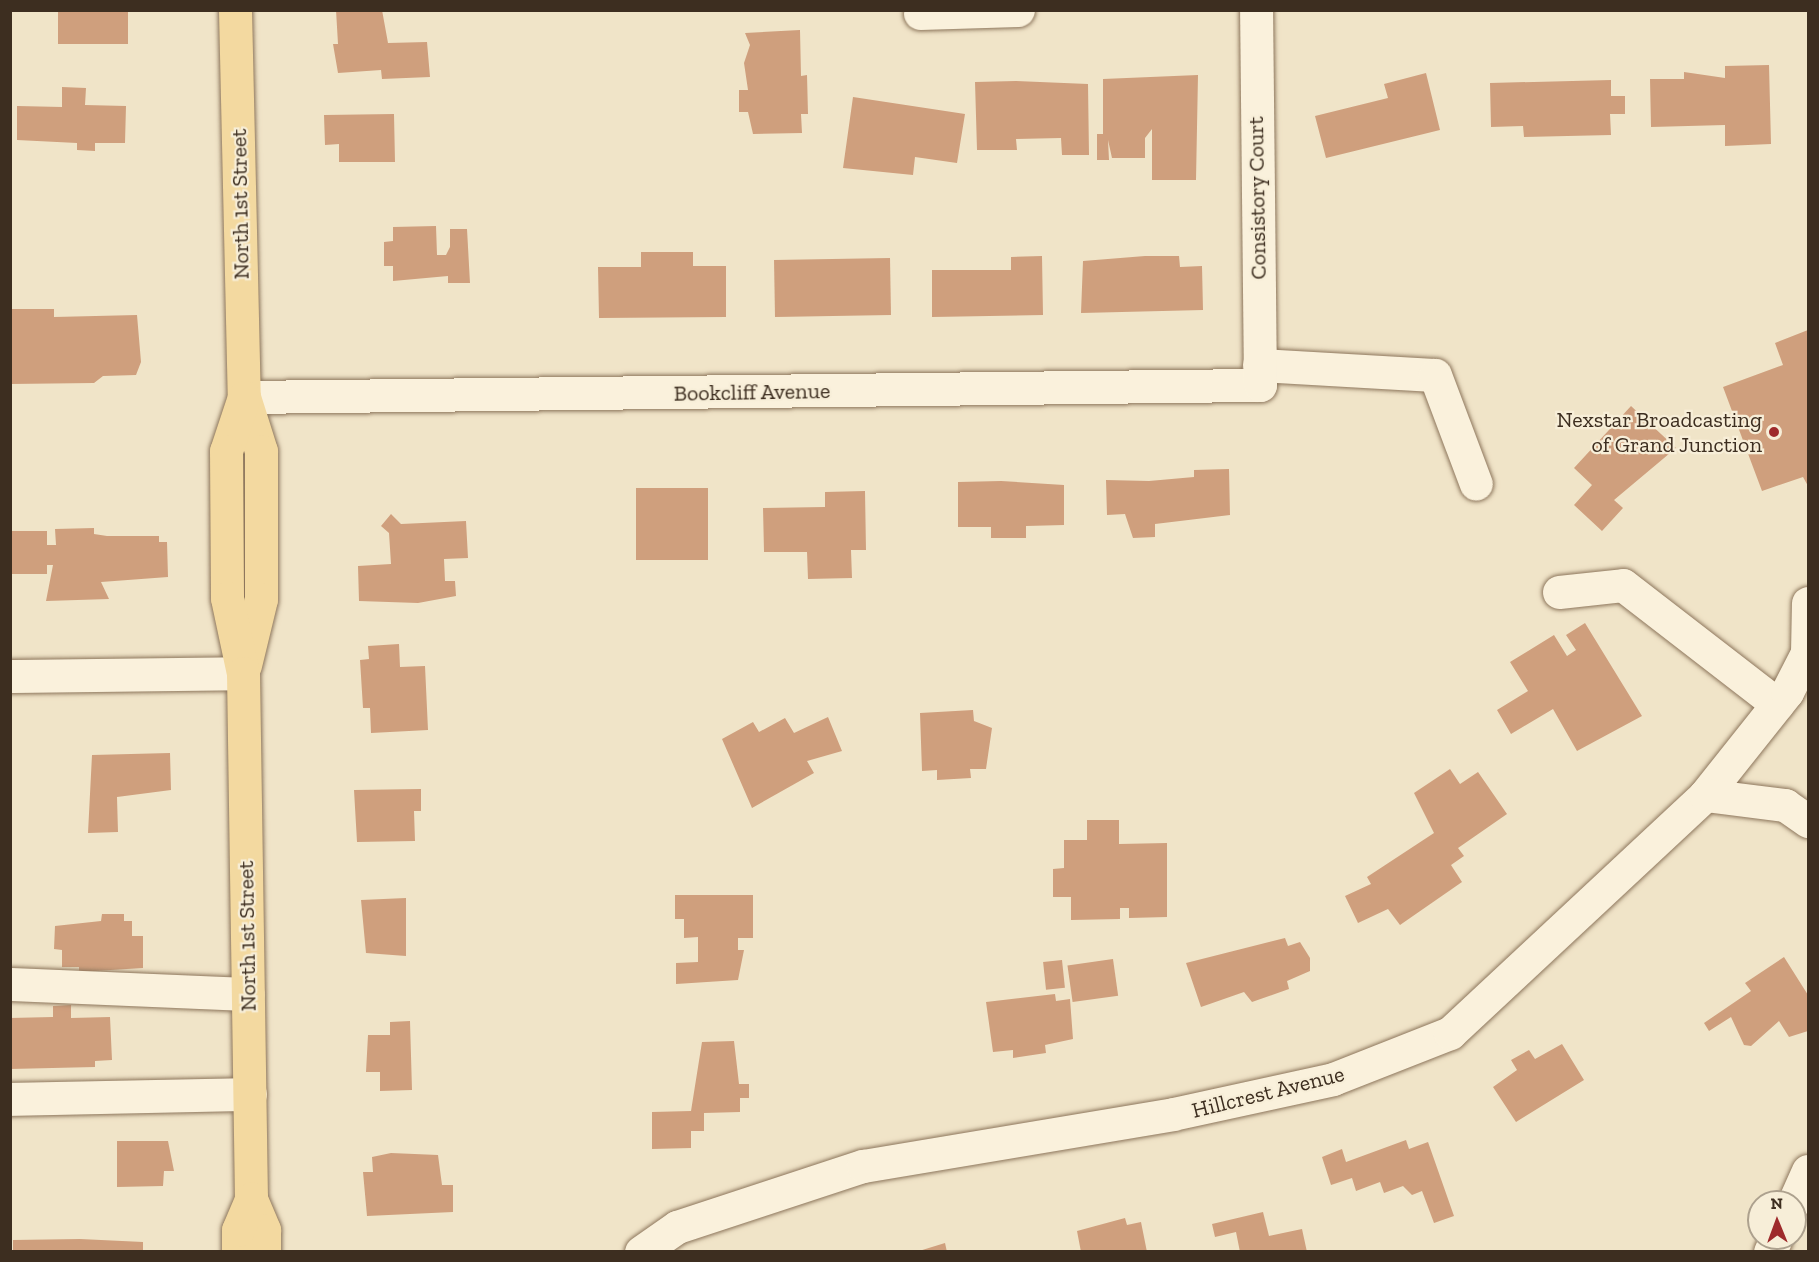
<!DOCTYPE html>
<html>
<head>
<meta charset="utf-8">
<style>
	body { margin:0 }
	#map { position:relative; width:1819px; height:1262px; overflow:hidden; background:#f0e4c8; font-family:"Zilla Slab",serif }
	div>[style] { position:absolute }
	.building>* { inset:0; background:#cf9f7d; transform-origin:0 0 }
	.roads { filter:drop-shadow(0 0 2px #8d765c) drop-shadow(0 0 2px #8d765c) }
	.minor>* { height:33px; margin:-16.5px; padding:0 16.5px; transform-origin:16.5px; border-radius:16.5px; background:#faf1dc }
	.major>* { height:33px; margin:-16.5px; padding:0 16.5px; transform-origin:16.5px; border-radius:16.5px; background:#f3d9a0 }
	.dots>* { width:16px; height:16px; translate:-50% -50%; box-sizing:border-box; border:3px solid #f7eed8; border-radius:50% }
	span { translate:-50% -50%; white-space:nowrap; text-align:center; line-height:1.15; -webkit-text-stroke:4.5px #f7eed8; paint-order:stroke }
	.street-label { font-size:22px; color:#3d2e20 }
	.poi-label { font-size:22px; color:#3d2e20 }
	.right { translate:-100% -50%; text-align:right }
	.frame { position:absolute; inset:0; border:12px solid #3d2e20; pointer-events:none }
	.north { position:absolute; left:1747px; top:1190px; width:60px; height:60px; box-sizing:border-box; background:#f7eed8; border:2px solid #ada18e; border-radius:50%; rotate:359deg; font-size:16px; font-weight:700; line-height:24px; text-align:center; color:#3d2e20 }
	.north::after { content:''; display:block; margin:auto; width:21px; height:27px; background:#9e2a2b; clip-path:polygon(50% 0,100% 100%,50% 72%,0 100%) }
</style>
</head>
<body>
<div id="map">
	<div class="building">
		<div style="left:58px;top:10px;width:70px;height:34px"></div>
		<div style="clip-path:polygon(336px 10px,382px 10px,388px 43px,427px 42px,430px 77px,382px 79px,381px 70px,338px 73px,333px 44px,338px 44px)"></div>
		<div style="clip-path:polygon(800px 30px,801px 76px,807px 75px,808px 114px,801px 114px,802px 133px,753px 134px,748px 112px,739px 112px,739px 90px,748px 90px,744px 63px,750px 45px,745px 33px)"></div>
		<div style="clip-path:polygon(1769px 65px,1771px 144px,1725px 146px,1725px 125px,1651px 127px,1650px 79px,1684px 79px,1684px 72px,1725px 78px,1725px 66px)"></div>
		<div style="clip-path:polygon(1426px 73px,1440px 130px,1326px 158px,1315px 116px,1388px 98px,1384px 84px)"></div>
		<div style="clip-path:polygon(1198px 75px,1196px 180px,1152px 180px,1152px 129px,1145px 138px,1145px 158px,1112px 158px,1108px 140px,1109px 160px,1097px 160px,1097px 134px,1103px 134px,1103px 79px)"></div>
		<div style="clip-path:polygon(1611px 80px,1611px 96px,1625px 96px,1625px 114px,1610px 114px,1611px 135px,1524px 137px,1523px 126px,1491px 127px,1490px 83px)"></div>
		<div style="clip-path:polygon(1016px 81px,1088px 84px,1089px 155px,1062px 155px,1061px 138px,1016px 139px,1017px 150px,977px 150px,975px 82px)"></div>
		<div style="clip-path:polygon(62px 87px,86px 88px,85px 105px,126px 106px,125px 143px,95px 143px,95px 151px,77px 150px,77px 143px,17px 140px,17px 106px,62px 107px)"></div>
		<div style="clip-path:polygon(853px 97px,965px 114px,957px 163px,915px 157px,913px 175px,843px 168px)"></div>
		<div style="clip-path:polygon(394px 114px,395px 162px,339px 162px,339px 144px,325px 145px,324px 115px)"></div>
		<div style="clip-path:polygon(436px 226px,437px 255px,446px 255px,450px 247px,450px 229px,467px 229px,470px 283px,448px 283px,448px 276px,393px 281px,393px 266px,384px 266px,384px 242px,393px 241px,393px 227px)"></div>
		<div style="clip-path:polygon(641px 252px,693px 252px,693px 266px,726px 266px,726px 317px,599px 318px,598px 267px,641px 267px)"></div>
		<div style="clip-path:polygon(1042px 256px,1043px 315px,932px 317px,932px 270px,1011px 270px,1011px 257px)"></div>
		<div style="clip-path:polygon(1145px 256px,1179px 256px,1180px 267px,1202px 266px,1203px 310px,1081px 313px,1083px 261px)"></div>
		<div style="left:890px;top:258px;width:57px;height:116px;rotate:89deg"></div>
		<div style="clip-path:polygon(10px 309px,54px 309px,54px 317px,137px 315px,141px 362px,136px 375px,103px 376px,94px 383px,10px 384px)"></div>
		<div style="clip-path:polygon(1808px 330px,1808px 486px,1803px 477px,1762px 491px,1723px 387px,1783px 365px,1775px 343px)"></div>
		<div style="clip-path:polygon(1631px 406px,1676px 448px,1614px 500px,1623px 508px,1602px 531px,1574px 505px,1592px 485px,1574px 468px)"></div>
		<div style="clip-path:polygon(1229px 469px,1230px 515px,1155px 524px,1155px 537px,1133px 538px,1125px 514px,1107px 515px,1106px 480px,1149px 481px,1194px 477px,1194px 470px)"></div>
		<div style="clip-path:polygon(1001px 481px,1064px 485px,1064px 525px,1026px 526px,1026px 538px,991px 538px,991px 527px,958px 527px,958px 482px)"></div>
		<div style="left:708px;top:488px;width:72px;height:72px;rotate:90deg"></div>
		<div style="clip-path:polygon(865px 491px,866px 550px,851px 550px,852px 578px,808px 579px,807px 552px,764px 552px,763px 508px,825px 507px,825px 492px)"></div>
		<div style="clip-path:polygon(391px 514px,401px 524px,466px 521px,468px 558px,444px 559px,445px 581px,455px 581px,456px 596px,418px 603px,359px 601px,358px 566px,391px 564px,389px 533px,381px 526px)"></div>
		<div style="clip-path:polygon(94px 528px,94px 534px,107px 536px,159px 536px,159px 542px,167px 542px,168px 577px,101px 582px,109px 599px,46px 601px,53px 565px,47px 565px,47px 574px,10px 574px,10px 531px,47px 531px,47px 545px,56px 545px,55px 529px)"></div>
		<div style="clip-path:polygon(1585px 623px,1642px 716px,1577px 751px,1553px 709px,1511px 734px,1497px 710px,1528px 691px,1510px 662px,1554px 635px,1567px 656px,1576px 650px,1566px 635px)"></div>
		<div style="clip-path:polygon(399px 644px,400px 667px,425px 666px,428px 730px,371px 733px,370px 708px,363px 708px,360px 660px,369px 659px,368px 646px)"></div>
		<div style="clip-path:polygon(973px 710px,974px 721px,992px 728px,986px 769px,970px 769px,971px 778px,937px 780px,937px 770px,922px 771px,920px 713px)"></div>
		<div style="clip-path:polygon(828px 717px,842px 751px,807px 761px,814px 773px,752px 808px,722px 739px,753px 722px,759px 732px,785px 718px,794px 733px)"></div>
		<div style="clip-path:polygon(170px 753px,171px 790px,117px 797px,118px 832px,88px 833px,92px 755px)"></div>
		<div style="clip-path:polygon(1450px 769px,1460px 784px,1478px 772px,1507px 814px,1458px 848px,1464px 856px,1451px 865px,1462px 882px,1400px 925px,1388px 909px,1358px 923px,1345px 896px,1371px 884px,1367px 877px,1434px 833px,1414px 793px)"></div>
		<div style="clip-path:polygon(421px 789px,421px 811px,414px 811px,415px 841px,357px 842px,354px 790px)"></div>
		<div style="clip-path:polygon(1087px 820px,1119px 820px,1119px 844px,1167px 843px,1167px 917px,1129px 918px,1129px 908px,1120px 908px,1120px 919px,1071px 920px,1071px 897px,1053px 897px,1053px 869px,1064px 868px,1064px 840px,1087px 840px)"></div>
		<div style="clip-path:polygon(675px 895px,753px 895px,753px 938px,738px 938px,738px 950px,744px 950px,738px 980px,676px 984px,676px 963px,698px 962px,698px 937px,684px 938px,684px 919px,675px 919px)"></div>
		<div style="clip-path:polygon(406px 898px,406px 956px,366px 953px,361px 900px)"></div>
		<div style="clip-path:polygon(102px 914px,124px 914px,124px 921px,132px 921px,132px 936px,143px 936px,143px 968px,79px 972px,79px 967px,62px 967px,62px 950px,54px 949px,55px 926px,101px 921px)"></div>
		<div style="clip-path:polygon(1285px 938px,1288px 946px,1300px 942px,1310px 958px,1310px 971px,1287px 981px,1289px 989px,1252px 1002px,1244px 992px,1201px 1007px,1186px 963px)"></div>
		<div style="clip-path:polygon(1784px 957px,1808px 995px,1808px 1031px,1789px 1037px,1779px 1021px,1751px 1046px,1744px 1045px,1731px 1017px,1709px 1031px,1704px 1023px,1751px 991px,1745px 983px)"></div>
		<div style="left:1113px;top:959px;width:37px;height:46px;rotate:82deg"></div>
		<div style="left:1062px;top:960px;width:28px;height:19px;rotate:84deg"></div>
		<div style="clip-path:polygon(1055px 994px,1056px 1001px,1070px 999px,1073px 1039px,1045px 1045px,1046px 1053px,1013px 1058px,1013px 1050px,993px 1052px,986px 1002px)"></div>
		<div style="clip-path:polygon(71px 1005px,71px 1018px,110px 1017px,112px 1060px,95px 1061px,95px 1067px,10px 1069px,10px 1018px,53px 1017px,53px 1006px)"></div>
		<div style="clip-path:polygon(410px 1021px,412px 1090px,380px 1091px,380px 1072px,366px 1072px,368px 1035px,390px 1035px,390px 1022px)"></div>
		<div style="clip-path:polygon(734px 1041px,739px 1084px,749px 1084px,749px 1098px,740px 1098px,740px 1112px,704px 1113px,704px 1131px,691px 1131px,691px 1148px,652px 1149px,652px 1112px,691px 1111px,702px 1042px)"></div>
		<div style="clip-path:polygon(1562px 1044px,1584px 1080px,1516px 1122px,1493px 1087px,1517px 1070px,1511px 1060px,1529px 1050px,1535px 1059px)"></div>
		<div style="clip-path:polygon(1406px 1140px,1409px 1149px,1428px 1142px,1454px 1216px,1434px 1223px,1422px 1191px,1412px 1195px,1403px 1186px,1384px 1193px,1380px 1182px,1356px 1191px,1352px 1178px,1331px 1185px,1322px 1157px,1342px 1149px,1346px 1162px)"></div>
		<div style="clip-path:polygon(117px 1141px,168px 1141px,174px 1171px,164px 1171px,163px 1186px,117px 1187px)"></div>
		<div style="clip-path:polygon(391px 1153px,438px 1155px,442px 1185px,453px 1185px,453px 1212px,367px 1216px,363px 1172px,373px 1172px,372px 1157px)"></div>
		<div style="clip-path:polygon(1263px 1212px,1269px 1236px,1302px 1229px,1307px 1252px,1240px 1252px,1236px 1232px,1215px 1237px,1212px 1224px)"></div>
		<div style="clip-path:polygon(1125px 1218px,1127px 1225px,1141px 1222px,1147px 1252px,1081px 1252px,1077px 1231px)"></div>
		<div style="clip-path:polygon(80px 1239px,143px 1242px,143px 1252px,13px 1252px,13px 1240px)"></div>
		<div style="clip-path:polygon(945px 1243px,947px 1252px,919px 1252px,919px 1251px)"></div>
	</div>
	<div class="roads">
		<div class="minor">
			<div style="left:920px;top:13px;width:98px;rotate:-1.8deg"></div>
			<div style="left:1259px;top:365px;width:176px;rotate:3.3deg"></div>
			<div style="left:1435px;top:375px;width:116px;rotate:69.4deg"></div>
			<div style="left:244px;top:397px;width:1016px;rotate:-0.68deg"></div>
			<div style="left:1260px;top:385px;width:375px;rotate:-90.6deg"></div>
			<div style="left:1559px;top:592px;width:64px;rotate:-6.2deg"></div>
			<div style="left:1623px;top:585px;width:195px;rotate:37.7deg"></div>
			<div style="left:10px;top:676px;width:233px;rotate:-0.7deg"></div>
			<div style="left:1705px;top:795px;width:132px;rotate:-51.5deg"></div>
			<div style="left:1787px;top:692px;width:44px;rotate:-62.9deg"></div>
			<div style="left:1807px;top:653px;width:50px;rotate:-88.9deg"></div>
			<div style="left:10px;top:984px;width:238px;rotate:2.4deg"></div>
			<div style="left:10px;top:1099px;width:240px;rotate:-1.2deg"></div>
			<div style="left:1794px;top:1202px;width:34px;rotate:-66deg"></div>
			<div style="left:641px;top:1252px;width:44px;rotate:-34.8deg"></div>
			<div style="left:677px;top:1227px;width:196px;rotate:-18.2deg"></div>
			<div style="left:863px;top:1166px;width:314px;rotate:-9.5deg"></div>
			<div style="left:1173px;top:1114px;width:164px;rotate:-12.3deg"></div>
			<div style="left:1333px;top:1079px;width:126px;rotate:-21.5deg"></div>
			<div style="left:1450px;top:1033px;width:349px;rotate:-43deg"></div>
			<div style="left:1705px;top:795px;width:81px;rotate:7.1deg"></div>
			<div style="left:1785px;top:805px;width:28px;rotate:35deg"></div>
			<div style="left:1770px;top:1252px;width:15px;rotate:-67deg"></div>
		</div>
		<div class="major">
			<div style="left:235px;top:10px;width:387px;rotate:88.7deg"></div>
			<div style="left:244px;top:397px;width:57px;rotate:72.5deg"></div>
			<div style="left:261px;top:451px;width:148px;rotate:90deg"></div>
			<div style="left:261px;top:599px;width:68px;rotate:103.6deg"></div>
			<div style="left:244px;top:397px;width:57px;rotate:108.4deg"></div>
			<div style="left:226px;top:451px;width:147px;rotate:89.6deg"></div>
			<div style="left:227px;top:598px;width:77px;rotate:78deg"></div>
			<div style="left:243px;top:673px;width:526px;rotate:89.13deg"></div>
			<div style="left:251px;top:1199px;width:34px;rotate:67deg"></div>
			<div style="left:264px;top:1230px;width:22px;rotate:90deg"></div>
			<div style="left:238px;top:1252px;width:22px;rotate:-90deg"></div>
			<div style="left:238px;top:1230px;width:34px;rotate:-67deg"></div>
		</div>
	</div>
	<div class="dots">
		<div style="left:1774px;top:432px;background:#9e2a2b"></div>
	</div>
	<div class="street-label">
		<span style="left:1257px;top:198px;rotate:-91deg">Consistory Court</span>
		<span style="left:240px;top:204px;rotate:-91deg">North 1st Street</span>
		<span style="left:752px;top:392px;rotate:-1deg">Bookcliff Avenue</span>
		<span style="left:247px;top:936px;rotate:-91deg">North 1st Street</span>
		<span style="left:1268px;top:1092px;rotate:-14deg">Hillcrest Avenue</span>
	</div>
	<div class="poi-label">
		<span class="right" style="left:1762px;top:432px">Nexstar Broadcasting<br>of Grand Junction</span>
	</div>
	<div class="frame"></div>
	<div class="north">N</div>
</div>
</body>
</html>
